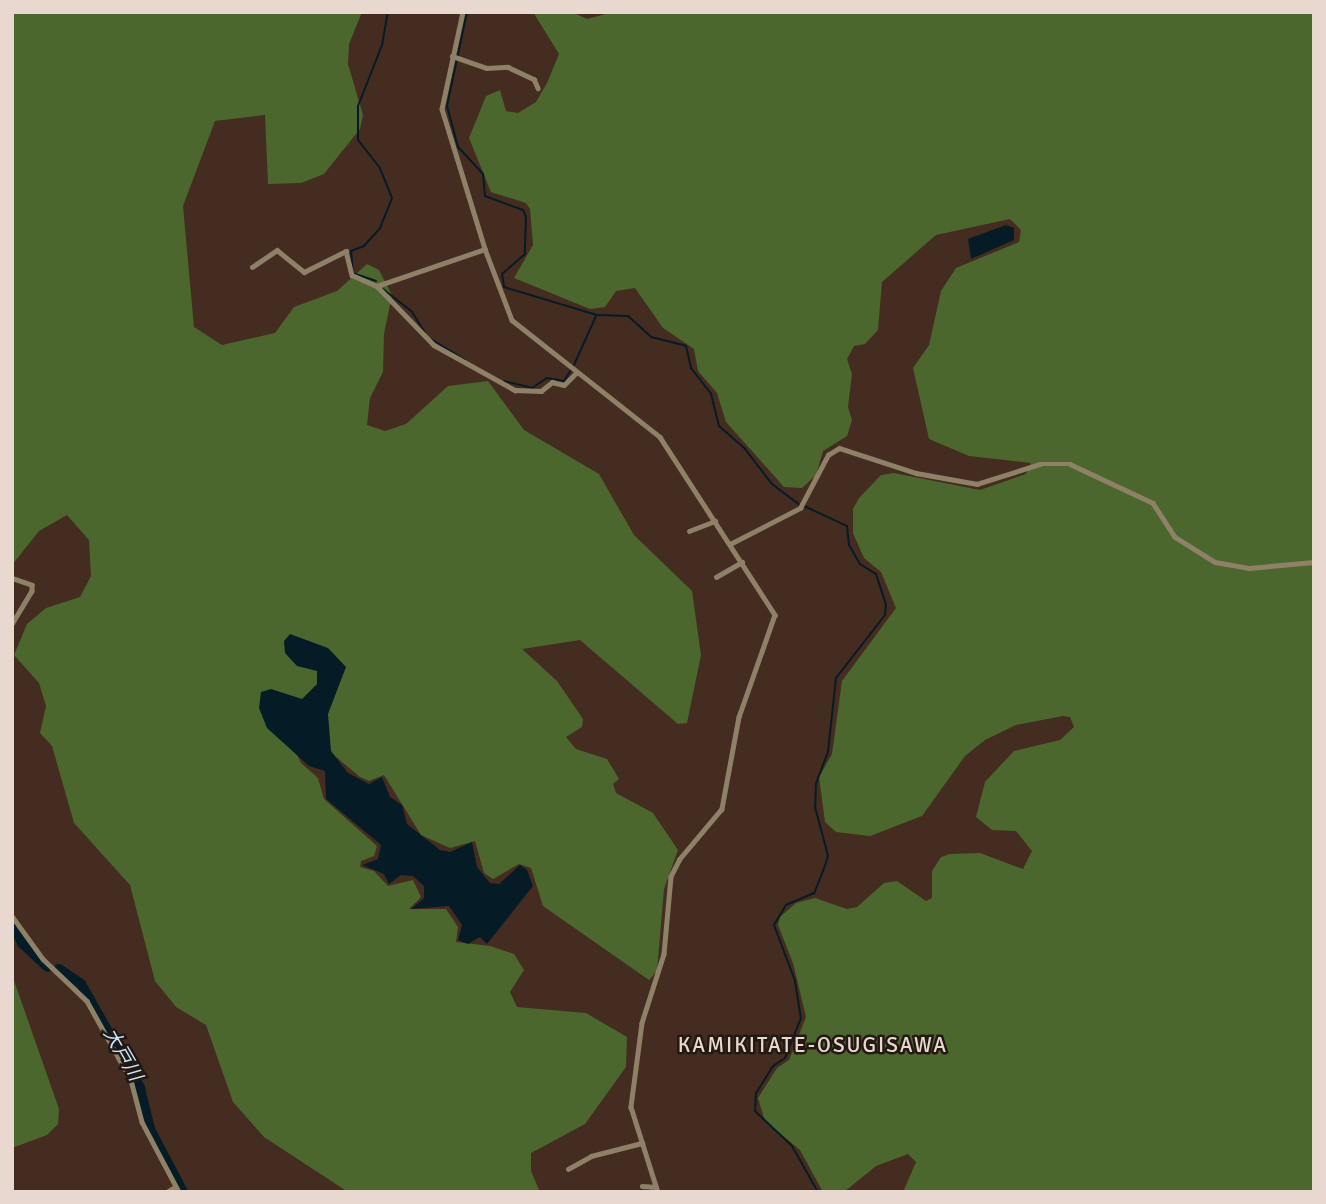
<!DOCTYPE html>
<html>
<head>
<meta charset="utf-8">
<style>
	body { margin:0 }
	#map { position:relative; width:1326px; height:1204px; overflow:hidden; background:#452c20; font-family:Signika,"Noto Sans JP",sans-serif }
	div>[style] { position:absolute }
	.forest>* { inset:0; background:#4b672e }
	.water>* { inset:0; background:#051c27 }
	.stream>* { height:2px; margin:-1px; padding:0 1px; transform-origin:1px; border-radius:1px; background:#051c27 }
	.river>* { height:10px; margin:-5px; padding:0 5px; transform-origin:5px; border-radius:5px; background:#051c27 }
	.street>* { height:4.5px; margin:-2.25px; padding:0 2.25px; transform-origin:2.25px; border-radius:2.25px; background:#8f8167 }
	span { translate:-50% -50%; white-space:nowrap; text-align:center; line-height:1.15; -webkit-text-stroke:5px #231812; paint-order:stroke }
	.water-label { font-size:19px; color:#c2e8fc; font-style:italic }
	.quarter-label { font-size:21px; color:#e8d8d0; letter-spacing:2px }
	.frame { position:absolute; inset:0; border:14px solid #e8d8d0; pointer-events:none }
</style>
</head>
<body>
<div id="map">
	<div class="forest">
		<div style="clip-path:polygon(12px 12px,362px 12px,349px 44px,348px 64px,363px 115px,360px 129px,324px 174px,301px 183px,268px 184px,265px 115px,215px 121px,183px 206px,194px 327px,222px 345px,275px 333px,294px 307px,337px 291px,367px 264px,379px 270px,392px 295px,384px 334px,383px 372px,370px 398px,367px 425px,385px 431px,406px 424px,448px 386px,488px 381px,524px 430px,599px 474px,634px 535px,692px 591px,701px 655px,687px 723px,678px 724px,580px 640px,522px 649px,557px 681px,583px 719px,582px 727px,566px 737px,576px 749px,607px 759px,619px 779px,613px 784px,616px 793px,653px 813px,678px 850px,664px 889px,657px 971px,649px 980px,543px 906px,531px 868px,519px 864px,493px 879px,484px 873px,475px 841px,450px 848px,421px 835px,384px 775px,369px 781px,360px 777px,311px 736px,291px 742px,301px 763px,318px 778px,324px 799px,377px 846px,374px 856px,361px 861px,360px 867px,374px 871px,388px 886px,413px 880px,421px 897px,409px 909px,446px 909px,458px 927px,456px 942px,490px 946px,514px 954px,524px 970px,510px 992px,517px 1007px,586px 1013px,627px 1037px,626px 1067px,585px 1124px,531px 1153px,531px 1171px,540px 1192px,348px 1192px,264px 1137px,233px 1102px,206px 1025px,176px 1007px,155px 981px,130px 885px,74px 823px,52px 746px,40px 733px,46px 706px,39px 683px,14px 655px,27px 624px,46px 608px,80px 597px,91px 576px,89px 540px,67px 515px,39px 531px,12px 565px)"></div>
		<div style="clip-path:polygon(533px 12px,572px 12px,587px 19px,613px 12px,1314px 12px,1314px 1192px,903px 1192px,916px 1162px,908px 1154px,876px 1166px,844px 1192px,823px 1192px,800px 1150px,765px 1121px,758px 1098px,777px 1068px,789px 1060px,806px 1017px,793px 963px,778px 925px,780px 917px,796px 903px,815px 898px,847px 909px,857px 907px,884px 883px,897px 881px,926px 901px,932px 898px,932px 871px,941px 857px,950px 854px,980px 853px,1023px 869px,1032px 851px,1016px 831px,992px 830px,976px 817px,985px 782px,1014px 751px,1060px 740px,1074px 727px,1070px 717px,1063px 716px,1016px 725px,985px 740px,965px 756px,922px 816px,870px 836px,836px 832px,825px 822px,819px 777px,832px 754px,842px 681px,896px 608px,881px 572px,864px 558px,853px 533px,853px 509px,859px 498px,881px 475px,894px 473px,980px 490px,1026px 474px,1031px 463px,969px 456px,929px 439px,913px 368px,929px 345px,941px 291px,956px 268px,1019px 242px,1021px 230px,1010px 219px,936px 235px,882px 282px,878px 330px,865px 344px,854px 346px,847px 359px,852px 374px,848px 407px,852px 420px,847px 436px,823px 451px,816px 475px,802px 488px,784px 487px,726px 422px,717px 393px,698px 371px,694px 349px,663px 328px,635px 288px,616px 291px,605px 307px,590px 309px,514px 278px,533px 245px,530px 209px,526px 203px,491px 192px,469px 138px,486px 96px,500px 90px,506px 111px,518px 113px,536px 102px,547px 83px,559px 54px)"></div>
		<div style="clip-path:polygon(12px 975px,59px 1109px,58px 1124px,47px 1135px,12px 1148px)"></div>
	</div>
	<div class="water">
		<div style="clip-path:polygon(1006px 225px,1014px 228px,1014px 240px,971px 259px,968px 239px)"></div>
		<div style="clip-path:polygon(290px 634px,328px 648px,346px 667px,328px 714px,331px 751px,348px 773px,369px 784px,382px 777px,390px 797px,402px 805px,407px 824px,440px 850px,450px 852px,472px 842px,477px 867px,490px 883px,499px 884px,520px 865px,527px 870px,533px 886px,487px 944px,480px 937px,468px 944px,458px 940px,462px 925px,449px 906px,411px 909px,424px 898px,424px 886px,413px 876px,401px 875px,389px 884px,384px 874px,362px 865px,378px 859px,381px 845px,326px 799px,325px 771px,309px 766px,267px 728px,259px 708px,261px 692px,271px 689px,302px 699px,317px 684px,317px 671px,297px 666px,285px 653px,284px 641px)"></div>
	</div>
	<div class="stream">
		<div style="left:467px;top:12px;width:96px;rotate:102deg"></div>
		<div style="left:447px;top:106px;width:42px;rotate:75deg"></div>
		<div style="left:458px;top:147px;width:37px;rotate:47deg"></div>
		<div style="left:483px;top:174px;width:22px;rotate:85deg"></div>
		<div style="left:485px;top:196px;width:40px;rotate:20.2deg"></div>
		<div style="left:523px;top:210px;width:8px;rotate:67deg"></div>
		<div style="left:526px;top:217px;width:37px;rotate:92deg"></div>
		<div style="left:525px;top:254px;width:30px;rotate:139deg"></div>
		<div style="left:502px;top:274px;width:13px;rotate:81deg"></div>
		<div style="left:504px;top:287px;width:97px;rotate:16.8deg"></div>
		<div style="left:597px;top:315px;width:31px;rotate:2deg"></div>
		<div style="left:628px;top:316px;width:31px;rotate:42deg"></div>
		<div style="left:651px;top:337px;width:36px;rotate:14deg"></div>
		<div style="left:686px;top:346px;width:23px;rotate:77deg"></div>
		<div style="left:691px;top:368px;width:33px;rotate:52deg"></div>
		<div style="left:711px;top:394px;width:33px;rotate:76deg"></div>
		<div style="left:719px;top:426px;width:35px;rotate:41deg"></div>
		<div style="left:745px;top:449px;width:44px;rotate:52.4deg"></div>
		<div style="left:772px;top:484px;width:34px;rotate:37deg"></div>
		<div style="left:376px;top:281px;width:24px;rotate:-161deg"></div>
		<div style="left:353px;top:273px;width:22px;rotate:-95deg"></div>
		<div style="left:351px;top:251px;width:14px;rotate:-21deg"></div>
		<div style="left:364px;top:246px;width:24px;rotate:-48deg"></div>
		<div style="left:380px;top:228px;width:32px;rotate:-68deg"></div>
		<div style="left:392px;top:198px;width:32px;rotate:-112deg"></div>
		<div style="left:380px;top:168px;width:36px;rotate:-128deg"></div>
		<div style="left:358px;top:140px;width:34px;rotate:-90deg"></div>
		<div style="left:358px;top:106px;width:66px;rotate:-68.5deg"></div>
		<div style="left:382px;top:45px;width:34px;rotate:-80deg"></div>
		<div style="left:383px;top:289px;width:37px;rotate:38deg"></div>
		<div style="left:412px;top:312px;width:25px;rotate:58deg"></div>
		<div style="left:431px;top:339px;width:40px;rotate:32deg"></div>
		<div style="left:574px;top:365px;width:54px;rotate:-65.8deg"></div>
		<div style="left:504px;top:381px;width:29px;rotate:14deg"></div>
		<div style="left:532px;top:388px;width:18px;rotate:-34deg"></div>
		<div style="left:547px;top:378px;width:17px;rotate:10deg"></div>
		<div style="left:564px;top:381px;width:13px;rotate:-58deg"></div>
		<div style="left:804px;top:506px;width:47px;rotate:24.9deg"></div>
		<div style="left:847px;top:526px;width:19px;rotate:84deg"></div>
		<div style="left:849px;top:545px;width:22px;rotate:60deg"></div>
		<div style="left:860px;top:564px;width:19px;rotate:32deg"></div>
		<div style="left:876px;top:574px;width:32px;rotate:72deg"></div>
		<div style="left:886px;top:604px;width:11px;rotate:95deg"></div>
		<div style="left:885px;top:615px;width:80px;rotate:127.9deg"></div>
		<div style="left:836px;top:678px;width:74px;rotate:96.2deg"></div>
		<div style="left:828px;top:752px;width:33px;rotate:111deg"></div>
		<div style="left:816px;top:783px;width:24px;rotate:92deg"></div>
		<div style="left:815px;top:807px;width:51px;rotate:75.1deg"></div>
		<div style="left:828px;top:856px;width:16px;rotate:108deg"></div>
		<div style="left:823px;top:871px;width:24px;rotate:112deg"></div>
		<div style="left:814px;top:893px;width:30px;rotate:157deg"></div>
		<div style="left:786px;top:905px;width:23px;rotate:121deg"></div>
		<div style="left:774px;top:925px;width:60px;rotate:69.4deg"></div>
		<div style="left:795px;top:981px;width:37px;rotate:81deg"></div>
		<div style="left:801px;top:1018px;width:43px;rotate:111.8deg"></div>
		<div style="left:785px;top:1058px;width:14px;rotate:146deg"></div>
		<div style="left:773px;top:1066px;width:32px;rotate:122deg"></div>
		<div style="left:756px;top:1093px;width:18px;rotate:93deg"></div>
		<div style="left:755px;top:1111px;width:51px;rotate:43.4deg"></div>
		<div style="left:792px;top:1146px;width:53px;rotate:60.5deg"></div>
	</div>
	<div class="river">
		<div style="left:12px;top:923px;width:22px;rotate:63deg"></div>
		<div style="left:22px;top:943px;width:35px;rotate:43deg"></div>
		<div style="left:59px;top:969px;width:27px;rotate:34deg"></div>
		<div style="left:81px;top:984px;width:120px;rotate:60.4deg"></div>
		<div style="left:140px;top:1088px;width:42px;rotate:76.3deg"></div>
		<div style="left:150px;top:1129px;width:71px;rotate:62.4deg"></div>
	</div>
	<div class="street">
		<div style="left:463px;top:12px;width:99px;rotate:102.2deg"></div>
		<div style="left:442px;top:109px;width:146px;rotate:72.9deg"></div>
		<div style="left:485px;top:249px;width:76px;rotate:69.2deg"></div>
		<div style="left:512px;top:320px;width:189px;rotate:38.3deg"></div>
		<div style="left:660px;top:437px;width:212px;rotate:57.1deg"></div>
		<div style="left:775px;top:615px;width:108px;rotate:109.4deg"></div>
		<div style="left:739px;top:717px;width:94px;rotate:100.5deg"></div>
		<div style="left:722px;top:809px;width:65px;rotate:130deg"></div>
		<div style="left:680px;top:859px;width:20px;rotate:117deg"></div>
		<div style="left:671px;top:877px;width:77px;rotate:95.2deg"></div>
		<div style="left:664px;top:954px;width:72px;rotate:107.7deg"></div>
		<div style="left:642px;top:1023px;width:85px;rotate:97.5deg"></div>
		<div style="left:631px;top:1107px;width:89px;rotate:72.4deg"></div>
		<div style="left:452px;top:56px;width:36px;rotate:19deg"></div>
		<div style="left:486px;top:68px;width:22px;rotate:-3deg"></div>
		<div style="left:508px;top:67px;width:29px;rotate:25deg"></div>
		<div style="left:534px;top:79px;width:10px;rotate:66deg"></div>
		<div style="left:252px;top:267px;width:30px;rotate:-34deg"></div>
		<div style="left:277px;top:250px;width:35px;rotate:39deg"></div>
		<div style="left:304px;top:272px;width:47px;rotate:-26.6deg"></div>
		<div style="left:346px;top:251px;width:25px;rotate:76deg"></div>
		<div style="left:352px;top:275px;width:27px;rotate:24deg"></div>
		<div style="left:377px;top:286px;width:114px;rotate:-18.9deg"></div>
		<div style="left:377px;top:286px;width:82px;rotate:46deg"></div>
		<div style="left:434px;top:345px;width:93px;rotate:29.1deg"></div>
		<div style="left:515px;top:390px;width:26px;rotate:2deg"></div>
		<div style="left:541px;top:391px;width:14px;rotate:-39deg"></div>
		<div style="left:552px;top:382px;width:12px;rotate:14deg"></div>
		<div style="left:564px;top:385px;width:17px;rotate:-45deg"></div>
		<div style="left:689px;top:531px;width:28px;rotate:-21deg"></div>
		<div style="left:730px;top:544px;width:79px;rotate:-27.2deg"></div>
		<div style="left:800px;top:508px;width:60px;rotate:-62.2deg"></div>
		<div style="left:828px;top:455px;width:13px;rotate:-32deg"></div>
		<div style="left:839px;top:448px;width:81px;rotate:18deg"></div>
		<div style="left:916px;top:473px;width:62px;rotate:10.2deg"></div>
		<div style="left:977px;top:484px;width:66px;rotate:-17.6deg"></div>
		<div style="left:1040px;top:464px;width:30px"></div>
		<div style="left:1070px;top:464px;width:92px;rotate:25.2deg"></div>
		<div style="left:1153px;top:503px;width:40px;rotate:57.1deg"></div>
		<div style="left:1175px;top:537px;width:47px;rotate:32deg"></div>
		<div style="left:1215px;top:562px;width:35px;rotate:10deg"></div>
		<div style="left:1249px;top:568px;width:65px;rotate:-5.3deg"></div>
		<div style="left:716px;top:577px;width:30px;rotate:-30deg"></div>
		<div style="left:12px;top:578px;width:21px;rotate:19deg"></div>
		<div style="left:32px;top:585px;width:6px;rotate:90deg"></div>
		<div style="left:32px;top:591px;width:39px;rotate:121deg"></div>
		<div style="left:12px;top:916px;width:53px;rotate:54.2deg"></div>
		<div style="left:43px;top:959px;width:61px;rotate:43.7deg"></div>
		<div style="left:87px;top:1001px;width:90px;rotate:60.9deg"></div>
		<div style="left:131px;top:1080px;width:43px;rotate:75.3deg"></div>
		<div style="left:142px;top:1122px;width:79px;rotate:62.1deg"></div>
		<div style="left:568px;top:1169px;width:26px;rotate:-29deg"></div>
		<div style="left:591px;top:1156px;width:53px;rotate:-14.3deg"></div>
		<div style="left:642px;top:1186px;width:14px;rotate:4deg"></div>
		<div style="left:167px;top:1192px;width:9px;rotate:-32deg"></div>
	</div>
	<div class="water-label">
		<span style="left:122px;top:1055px;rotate:60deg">大戸川</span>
	</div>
	<div class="quarter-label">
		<span style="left:813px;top:1045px">KAMIKITATE-OSUGISAWA</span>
	</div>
	<div class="frame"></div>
</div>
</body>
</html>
